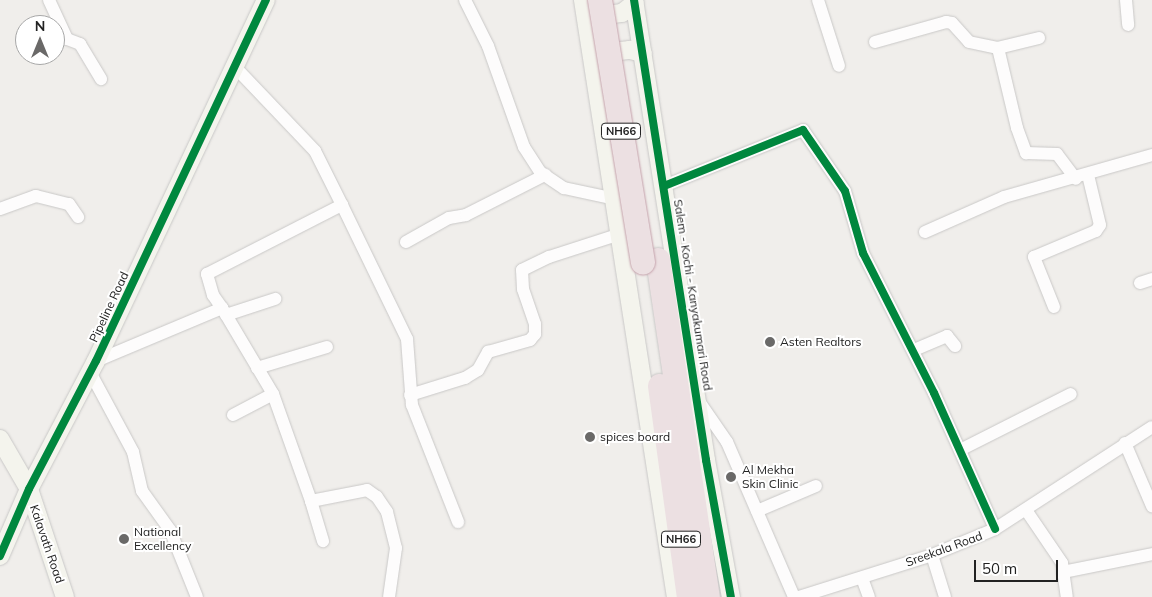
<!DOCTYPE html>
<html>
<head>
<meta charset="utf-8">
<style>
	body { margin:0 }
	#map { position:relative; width:1152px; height:597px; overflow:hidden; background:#f0eeeb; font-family:Mulish,sans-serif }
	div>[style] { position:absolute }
	.roads { filter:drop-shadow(0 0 1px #c9c8c7) drop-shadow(0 0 1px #c9c8c7) }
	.street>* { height:12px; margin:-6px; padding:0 6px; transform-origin:6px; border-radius:6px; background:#fdfcfc }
	.secondary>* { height:18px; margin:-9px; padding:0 9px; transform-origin:9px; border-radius:9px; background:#f4f4ed }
	.highway>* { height:24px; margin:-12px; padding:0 12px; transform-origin:12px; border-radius:12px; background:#ece0e2 }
	.bridges { filter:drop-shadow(0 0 1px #c5a2ac) drop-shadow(0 0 1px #c5a2ac) }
	.highway-bridge>* { height:24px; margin:-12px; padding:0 12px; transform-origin:12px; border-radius:12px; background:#ece0e2 }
	.cycleway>* { height:8px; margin:-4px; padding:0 4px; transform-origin:4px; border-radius:4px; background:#00873e }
	.dots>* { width:14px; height:14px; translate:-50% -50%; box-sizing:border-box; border:2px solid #fff; border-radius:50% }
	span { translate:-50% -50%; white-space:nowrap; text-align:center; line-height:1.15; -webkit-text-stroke:4px #fff; paint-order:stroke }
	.shield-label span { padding:1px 4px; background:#fff; border:1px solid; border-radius:4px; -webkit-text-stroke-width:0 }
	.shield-label { font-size:11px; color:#222; font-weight:700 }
	.street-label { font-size:12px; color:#222 }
	.poi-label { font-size:12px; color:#222 }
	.left { translate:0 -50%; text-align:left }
	.north { position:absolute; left:15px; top:15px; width:50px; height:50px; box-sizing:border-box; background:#fff; border:1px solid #a7a7a7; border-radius:50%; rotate:0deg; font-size:14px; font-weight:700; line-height:20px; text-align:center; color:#222 }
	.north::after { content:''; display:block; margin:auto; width:18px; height:22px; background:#6a6968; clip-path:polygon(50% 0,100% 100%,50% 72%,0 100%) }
	.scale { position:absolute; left:974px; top:560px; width:84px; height:22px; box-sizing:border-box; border:2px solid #222; border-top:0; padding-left:6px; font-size:15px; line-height:18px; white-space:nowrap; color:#222; -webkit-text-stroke:4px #fff; paint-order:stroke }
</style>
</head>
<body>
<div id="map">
	<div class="roads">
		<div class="street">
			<div style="left:49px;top:0;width:43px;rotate:65.2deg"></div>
			<div style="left:67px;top:39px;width:14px;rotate:21deg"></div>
			<div style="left:80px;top:44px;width:41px;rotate:59deg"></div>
			<div style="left:465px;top:0;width:51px;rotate:63.4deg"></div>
			<div style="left:488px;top:46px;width:107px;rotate:70.4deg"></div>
			<div style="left:524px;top:147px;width:30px;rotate:57deg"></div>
			<div style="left:540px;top:172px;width:29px;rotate:34deg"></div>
			<div style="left:564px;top:188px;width:52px;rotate:12.2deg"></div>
			<div style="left:818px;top:0;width:69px;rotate:72.3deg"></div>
			<div style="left:1126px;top:0;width:25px;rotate:85deg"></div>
			<div style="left:1039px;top:38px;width:42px;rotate:166.3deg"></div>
			<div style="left:998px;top:48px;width:82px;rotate:76.6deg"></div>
			<div style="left:1017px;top:128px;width:27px;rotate:70deg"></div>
			<div style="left:1026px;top:153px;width:31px;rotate:2deg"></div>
			<div style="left:1057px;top:154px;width:31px;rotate:53deg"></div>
			<div style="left:875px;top:42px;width:74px;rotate:-15.7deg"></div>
			<div style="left:946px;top:22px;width:6px;rotate:9deg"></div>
			<div style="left:952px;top:23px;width:25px;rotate:48deg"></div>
			<div style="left:969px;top:42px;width:30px;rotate:12deg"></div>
			<div style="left:235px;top:67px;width:116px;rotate:46.4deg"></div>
			<div style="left:315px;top:151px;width:60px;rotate:63.4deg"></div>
			<div style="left:342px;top:205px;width:149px;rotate:64.1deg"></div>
			<div style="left:407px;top:339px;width:66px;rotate:85.7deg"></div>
			<div style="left:412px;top:405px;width:126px;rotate:68.5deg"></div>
			<div style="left:664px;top:186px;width:150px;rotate:-21.9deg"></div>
			<div style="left:803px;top:130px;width:74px;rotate:55.5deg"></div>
			<div style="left:845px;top:191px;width:65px;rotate:73.8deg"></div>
			<div style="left:863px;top:253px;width:157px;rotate:63.1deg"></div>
			<div style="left:934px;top:393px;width:149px;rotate:65.8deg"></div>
			<div style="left:0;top:209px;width:38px;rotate:-20deg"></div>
			<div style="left:36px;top:196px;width:34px;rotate:14deg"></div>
			<div style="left:69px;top:204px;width:16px;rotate:55deg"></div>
			<div style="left:925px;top:232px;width:86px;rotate:-23.9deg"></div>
			<div style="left:1004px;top:197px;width:154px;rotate:-15.8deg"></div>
			<div style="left:406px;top:242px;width:49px;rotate:-29.2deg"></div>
			<div style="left:449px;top:218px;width:17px;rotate:-10deg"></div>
			<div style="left:466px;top:215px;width:89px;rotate:-26.9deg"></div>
			<div style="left:1140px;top:283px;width:13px;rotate:-18deg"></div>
			<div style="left:1054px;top:307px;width:54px;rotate:-111.8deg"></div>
			<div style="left:1034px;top:257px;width:67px;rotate:-22.8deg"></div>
			<div style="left:1096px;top:231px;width:7px;rotate:-56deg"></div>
			<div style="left:1100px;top:225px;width:51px;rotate:-103.5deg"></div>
			<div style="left:222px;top:308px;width:16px;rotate:-125deg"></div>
			<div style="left:213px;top:295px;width:22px;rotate:-106deg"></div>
			<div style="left:207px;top:274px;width:152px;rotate:-27.1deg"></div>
			<div style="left:226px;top:315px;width:52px;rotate:-18.1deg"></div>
			<div style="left:914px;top:350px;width:36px;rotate:-23deg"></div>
			<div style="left:947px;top:336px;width:13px;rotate:51deg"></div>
			<div style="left:96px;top:361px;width:137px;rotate:-22.8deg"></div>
			<div style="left:222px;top:308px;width:100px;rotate:59.3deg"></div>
			<div style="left:273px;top:394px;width:114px;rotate:70.4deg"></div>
			<div style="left:311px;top:501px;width:57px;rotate:-11.1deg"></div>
			<div style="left:367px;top:490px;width:12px;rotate:35deg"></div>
			<div style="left:377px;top:497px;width:18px;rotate:56deg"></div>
			<div style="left:387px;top:512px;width:37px;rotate:76deg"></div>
			<div style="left:396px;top:548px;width:49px;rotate:98.1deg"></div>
			<div style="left:257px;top:368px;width:73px;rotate:-16.7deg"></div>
			<div style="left:90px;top:372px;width:91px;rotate:61.7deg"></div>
			<div style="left:133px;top:452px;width:40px;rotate:77deg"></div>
			<div style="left:142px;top:491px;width:48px;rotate:54.3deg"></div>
			<div style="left:170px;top:530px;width:72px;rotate:68.1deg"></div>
			<div style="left:410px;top:395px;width:58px;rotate:-17.2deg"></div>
			<div style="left:465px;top:378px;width:15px;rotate:-32deg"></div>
			<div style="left:478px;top:370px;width:21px;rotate:-61deg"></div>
			<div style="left:488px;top:352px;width:44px;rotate:-15.9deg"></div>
			<div style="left:530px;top:340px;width:8px;rotate:-50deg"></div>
			<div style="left:535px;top:334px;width:10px;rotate:-90deg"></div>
			<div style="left:535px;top:324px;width:37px;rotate:-109deg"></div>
			<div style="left:523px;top:289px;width:19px;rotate:-93deg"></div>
			<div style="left:522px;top:270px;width:30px;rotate:-26deg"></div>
			<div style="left:549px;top:257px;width:75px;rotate:-17.9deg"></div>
			<div style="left:698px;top:400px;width:51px;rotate:55.4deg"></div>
			<div style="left:727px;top:442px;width:169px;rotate:66.6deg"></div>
			<div style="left:233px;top:415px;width:45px;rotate:-27.7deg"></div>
			<div style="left:1125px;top:443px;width:69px;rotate:66.8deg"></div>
			<div style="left:960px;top:450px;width:124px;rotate:-26.8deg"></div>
			<div style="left:311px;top:501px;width:42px;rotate:73.3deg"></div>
			<div style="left:1026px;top:510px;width:64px;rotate:55.8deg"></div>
			<div style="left:1062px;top:563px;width:34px;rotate:82deg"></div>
			<div style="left:757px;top:511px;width:64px;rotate:-23deg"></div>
			<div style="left:932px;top:555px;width:44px;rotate:72.8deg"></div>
			<div style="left:1063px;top:572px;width:91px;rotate:-11.4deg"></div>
			<div style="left:862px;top:578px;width:20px;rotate:70deg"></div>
			<div style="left:799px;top:597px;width:139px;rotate:-17.5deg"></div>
			<div style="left:932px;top:555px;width:68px;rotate:-22.4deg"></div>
			<div style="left:995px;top:529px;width:187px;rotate:-33deg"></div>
		</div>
		<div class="secondary">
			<div style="left:583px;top:0;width:604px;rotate:81.15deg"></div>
			<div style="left:634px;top:0;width:466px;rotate:81.1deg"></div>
			<div style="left:706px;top:460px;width:139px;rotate:79.7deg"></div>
			<div style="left:593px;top:14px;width:7px;rotate:16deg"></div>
			<div style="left:600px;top:16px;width:22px;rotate:-8deg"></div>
			<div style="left:622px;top:13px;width:16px;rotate:-38deg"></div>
			<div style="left:598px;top:57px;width:7px;rotate:-34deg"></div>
			<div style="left:604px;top:53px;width:26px;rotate:-7deg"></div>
			<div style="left:630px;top:50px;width:13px;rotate:13deg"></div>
			<div style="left:0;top:439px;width:58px;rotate:59.9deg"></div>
			<div style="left:29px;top:489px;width:114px;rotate:71.6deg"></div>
			<div style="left:0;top:556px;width:73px;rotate:-66.6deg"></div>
			<div style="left:29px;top:489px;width:144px;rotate:-62.4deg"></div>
			<div style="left:96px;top:361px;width:399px;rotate:-64.8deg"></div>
		</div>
		<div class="highway">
			<div style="left:658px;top:260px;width:341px;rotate:81.6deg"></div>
			<div style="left:660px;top:386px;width:213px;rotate:82.2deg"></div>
		</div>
	</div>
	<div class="bridges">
		<div class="highway-bridge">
			<div style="left:600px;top:0;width:266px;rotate:80.7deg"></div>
		</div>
	</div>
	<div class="cycleway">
		<div style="left:634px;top:0;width:466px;rotate:81.1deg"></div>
		<div style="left:706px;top:460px;width:139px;rotate:79.7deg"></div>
		<div style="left:664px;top:186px;width:150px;rotate:-21.9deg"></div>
		<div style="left:803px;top:130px;width:74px;rotate:55.5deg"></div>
		<div style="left:845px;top:191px;width:65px;rotate:73.8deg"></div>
		<div style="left:863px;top:253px;width:157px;rotate:63.1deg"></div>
		<div style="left:934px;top:393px;width:149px;rotate:65.8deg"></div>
		<div style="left:0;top:556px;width:73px;rotate:-66.6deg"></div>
		<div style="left:29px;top:489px;width:144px;rotate:-62.4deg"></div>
		<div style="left:96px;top:361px;width:399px;rotate:-64.8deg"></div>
	</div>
	<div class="dots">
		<div style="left:770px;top:342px;background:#6a6968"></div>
		<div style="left:590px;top:437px;background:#6a6968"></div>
		<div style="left:731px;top:477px;background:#6a6968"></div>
		<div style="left:124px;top:539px;background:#6a6968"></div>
	</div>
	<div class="shield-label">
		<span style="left:621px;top:131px">NH66</span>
		<span style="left:681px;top:539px">NH66</span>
	</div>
	<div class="street-label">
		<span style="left:693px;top:295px;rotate:81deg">Salem - Kochi - Kanyakumari Road</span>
		<span style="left:109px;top:307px;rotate:-65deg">Pipeline Road</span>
		<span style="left:47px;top:544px;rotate:71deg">Kalavath Road</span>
		<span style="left:944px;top:549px;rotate:-20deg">Sreekala Road</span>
	</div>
	<div class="poi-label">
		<span class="left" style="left:780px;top:342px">Asten Realtors</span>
		<span class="left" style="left:600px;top:437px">spices board</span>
		<span class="left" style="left:742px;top:477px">Al Mekha<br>Skin Clinic</span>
		<span class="left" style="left:134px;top:539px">National<br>Excellency</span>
	</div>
	<div class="north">N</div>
	<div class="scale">50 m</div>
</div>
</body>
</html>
